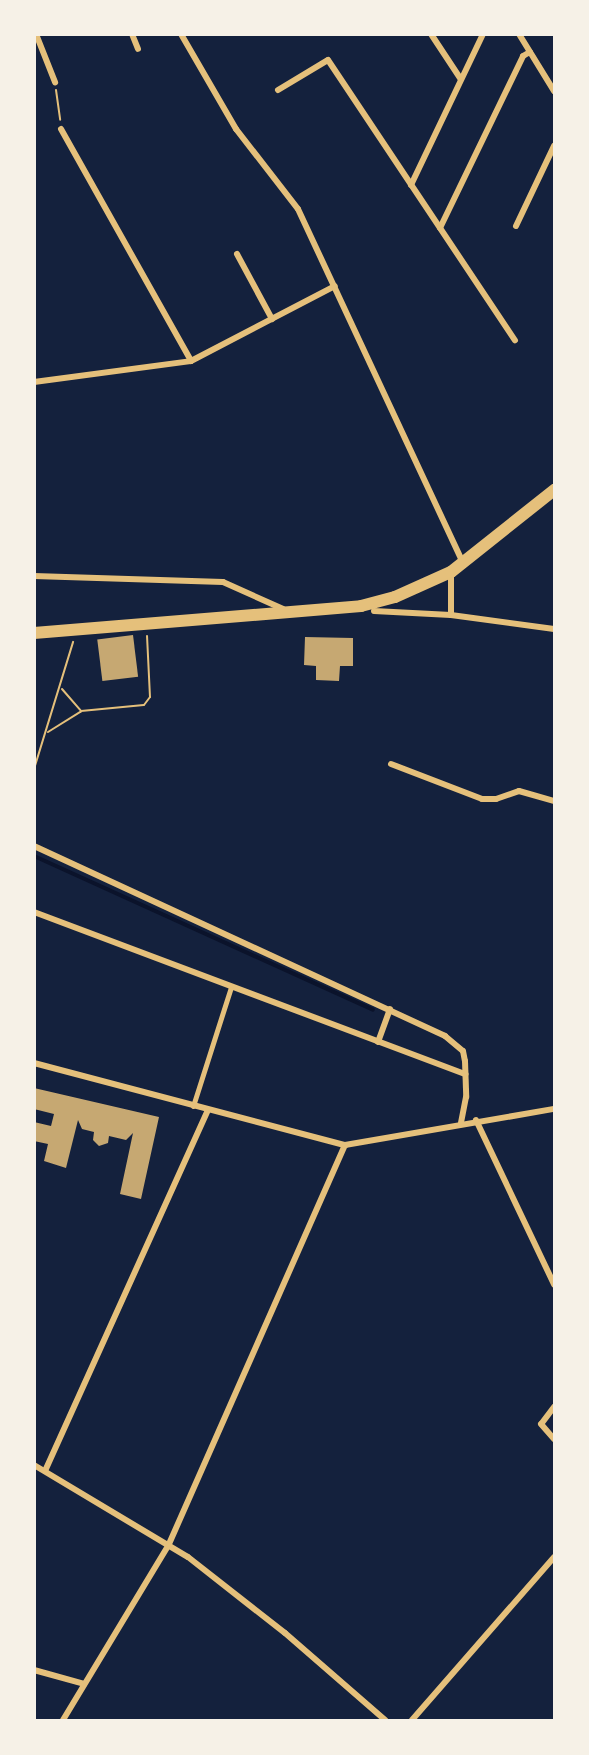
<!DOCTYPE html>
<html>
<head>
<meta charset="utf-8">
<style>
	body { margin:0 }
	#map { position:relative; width:589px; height:1755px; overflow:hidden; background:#14213d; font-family:"Noto Sans",sans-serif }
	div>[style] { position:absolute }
	.stream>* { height:4px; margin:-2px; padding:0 2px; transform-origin:2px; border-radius:2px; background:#0b132b }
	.building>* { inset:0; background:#c6a872; transform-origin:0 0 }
	.path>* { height:2px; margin:-1px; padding:0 1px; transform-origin:1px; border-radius:1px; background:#e5c07b }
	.pedestrian>* { height:5px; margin:-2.5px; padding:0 2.5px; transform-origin:2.5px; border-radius:2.5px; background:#e5c07b }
	.minor>* { height:6px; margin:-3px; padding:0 3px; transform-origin:3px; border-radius:3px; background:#e5c07b }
	.primary>* { height:12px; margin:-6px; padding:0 6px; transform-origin:6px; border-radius:6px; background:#e5c07b }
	span { translate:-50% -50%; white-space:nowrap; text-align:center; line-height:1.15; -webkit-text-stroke:4.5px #f6f1e7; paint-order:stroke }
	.frame { position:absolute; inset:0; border:36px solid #f6f1e7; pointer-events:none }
</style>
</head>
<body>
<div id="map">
	<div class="stream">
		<div style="left:34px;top:856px;width:372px;rotate:24.4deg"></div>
	</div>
	<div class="building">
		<div style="left:133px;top:635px;width:42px;height:36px;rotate:83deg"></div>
		<div style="clip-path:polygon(305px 637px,353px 638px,353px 666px,340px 666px,339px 681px,316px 680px,316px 666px,304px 665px)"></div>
		<div style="clip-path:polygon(34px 1088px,159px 1117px,141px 1199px,120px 1194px,133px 1133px,126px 1140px,109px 1136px,108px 1143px,99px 1146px,93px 1140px,94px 1132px,82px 1129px,78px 1120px,66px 1168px,44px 1161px,48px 1144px,34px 1141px,34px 1122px,51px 1126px,54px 1114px,34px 1109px)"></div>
	</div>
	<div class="path">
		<div style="left:56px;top:90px;width:30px;rotate:82deg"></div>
		<div style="left:62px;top:689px;width:29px;rotate:49deg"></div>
		<div style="left:81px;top:711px;width:63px;rotate:-5.4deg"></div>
		<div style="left:144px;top:705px;width:10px;rotate:-53deg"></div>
		<div style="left:150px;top:697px;width:61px;rotate:-92.8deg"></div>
		<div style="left:48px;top:732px;width:39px;rotate:-32deg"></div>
		<div style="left:34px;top:769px;width:133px;rotate:-72.9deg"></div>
	</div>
	<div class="pedestrian">
		<div style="left:193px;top:1106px;width:125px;rotate:-72.3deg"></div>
	</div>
	<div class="minor">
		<div style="left:36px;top:34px;width:52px;rotate:68.4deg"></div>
		<div style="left:132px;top:34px;width:16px;rotate:68deg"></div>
		<div style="left:181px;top:34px;width:110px;rotate:59.9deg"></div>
		<div style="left:236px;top:129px;width:101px;rotate:52.2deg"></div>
		<div style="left:298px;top:209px;width:391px;rotate:65deg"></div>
		<div style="left:431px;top:34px;width:53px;rotate:56.6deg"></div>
		<div style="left:519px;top:34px;width:67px;rotate:58.4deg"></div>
		<div style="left:278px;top:90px;width:58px;rotate:-31deg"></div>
		<div style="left:328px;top:60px;width:337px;rotate:56.3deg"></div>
		<div style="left:61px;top:129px;width:266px;rotate:60.7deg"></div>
		<div style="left:411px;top:185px;width:167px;rotate:-64.5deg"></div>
		<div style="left:516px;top:226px;width:89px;rotate:-64.6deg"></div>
		<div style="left:440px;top:228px;width:191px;rotate:-64.2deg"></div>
		<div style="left:523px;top:56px;width:8px;rotate:-30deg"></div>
		<div style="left:237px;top:254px;width:74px;rotate:61.7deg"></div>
		<div style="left:34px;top:382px;width:158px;rotate:-7.6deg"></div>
		<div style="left:191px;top:361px;width:162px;rotate:-27.5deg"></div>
		<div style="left:34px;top:576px;width:189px;rotate:1.8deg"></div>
		<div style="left:223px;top:582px;width:66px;rotate:24.2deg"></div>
		<div style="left:374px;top:611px;width:77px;rotate:3deg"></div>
		<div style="left:451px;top:615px;width:104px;rotate:7.7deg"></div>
		<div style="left:451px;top:615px;width:42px;rotate:-90deg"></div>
		<div style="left:391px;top:764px;width:97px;rotate:21deg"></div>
		<div style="left:482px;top:799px;width:14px"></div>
		<div style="left:496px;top:799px;width:24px;rotate:-19deg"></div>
		<div style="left:519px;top:791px;width:36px;rotate:16deg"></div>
		<div style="left:34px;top:846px;width:453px;rotate:24.8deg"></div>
		<div style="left:445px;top:1036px;width:23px;rotate:40deg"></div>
		<div style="left:463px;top:1051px;width:10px;rotate:79deg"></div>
		<div style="left:465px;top:1061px;width:36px;rotate:88deg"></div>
		<div style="left:466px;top:1097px;width:26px;rotate:101deg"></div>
		<div style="left:34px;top:912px;width:461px;rotate:20.6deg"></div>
		<div style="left:378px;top:1042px;width:35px;rotate:-70deg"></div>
		<div style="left:34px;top:1063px;width:322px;rotate:14.8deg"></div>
		<div style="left:345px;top:1145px;width:212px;rotate:-9.8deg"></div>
		<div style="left:476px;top:1120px;width:182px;rotate:64.6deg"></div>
		<div style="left:554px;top:1407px;width:21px;rotate:127deg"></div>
		<div style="left:541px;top:1424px;width:20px;rotate:49deg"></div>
		<div style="left:34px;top:1465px;width:179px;rotate:30.9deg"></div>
		<div style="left:188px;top:1557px;width:123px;rotate:38.1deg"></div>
		<div style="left:285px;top:1633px;width:133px;rotate:41deg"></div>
		<div style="left:45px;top:1471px;width:396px;rotate:-65.7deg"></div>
		<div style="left:34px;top:1670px;width:52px;rotate:15.6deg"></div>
		<div style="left:63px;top:1720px;width:205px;rotate:-58.9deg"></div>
		<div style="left:169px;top:1544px;width:436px;rotate:-66.2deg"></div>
		<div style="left:412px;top:1720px;width:216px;rotate:-48.9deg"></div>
	</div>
	<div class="primary">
		<div style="left:34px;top:633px;width:328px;rotate:-4.7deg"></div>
		<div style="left:361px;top:606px;width:35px;rotate:-15deg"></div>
		<div style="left:395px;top:597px;width:61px;rotate:-24.1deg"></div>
		<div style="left:451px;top:572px;width:132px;rotate:-38.5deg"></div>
	</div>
	<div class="frame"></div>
</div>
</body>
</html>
